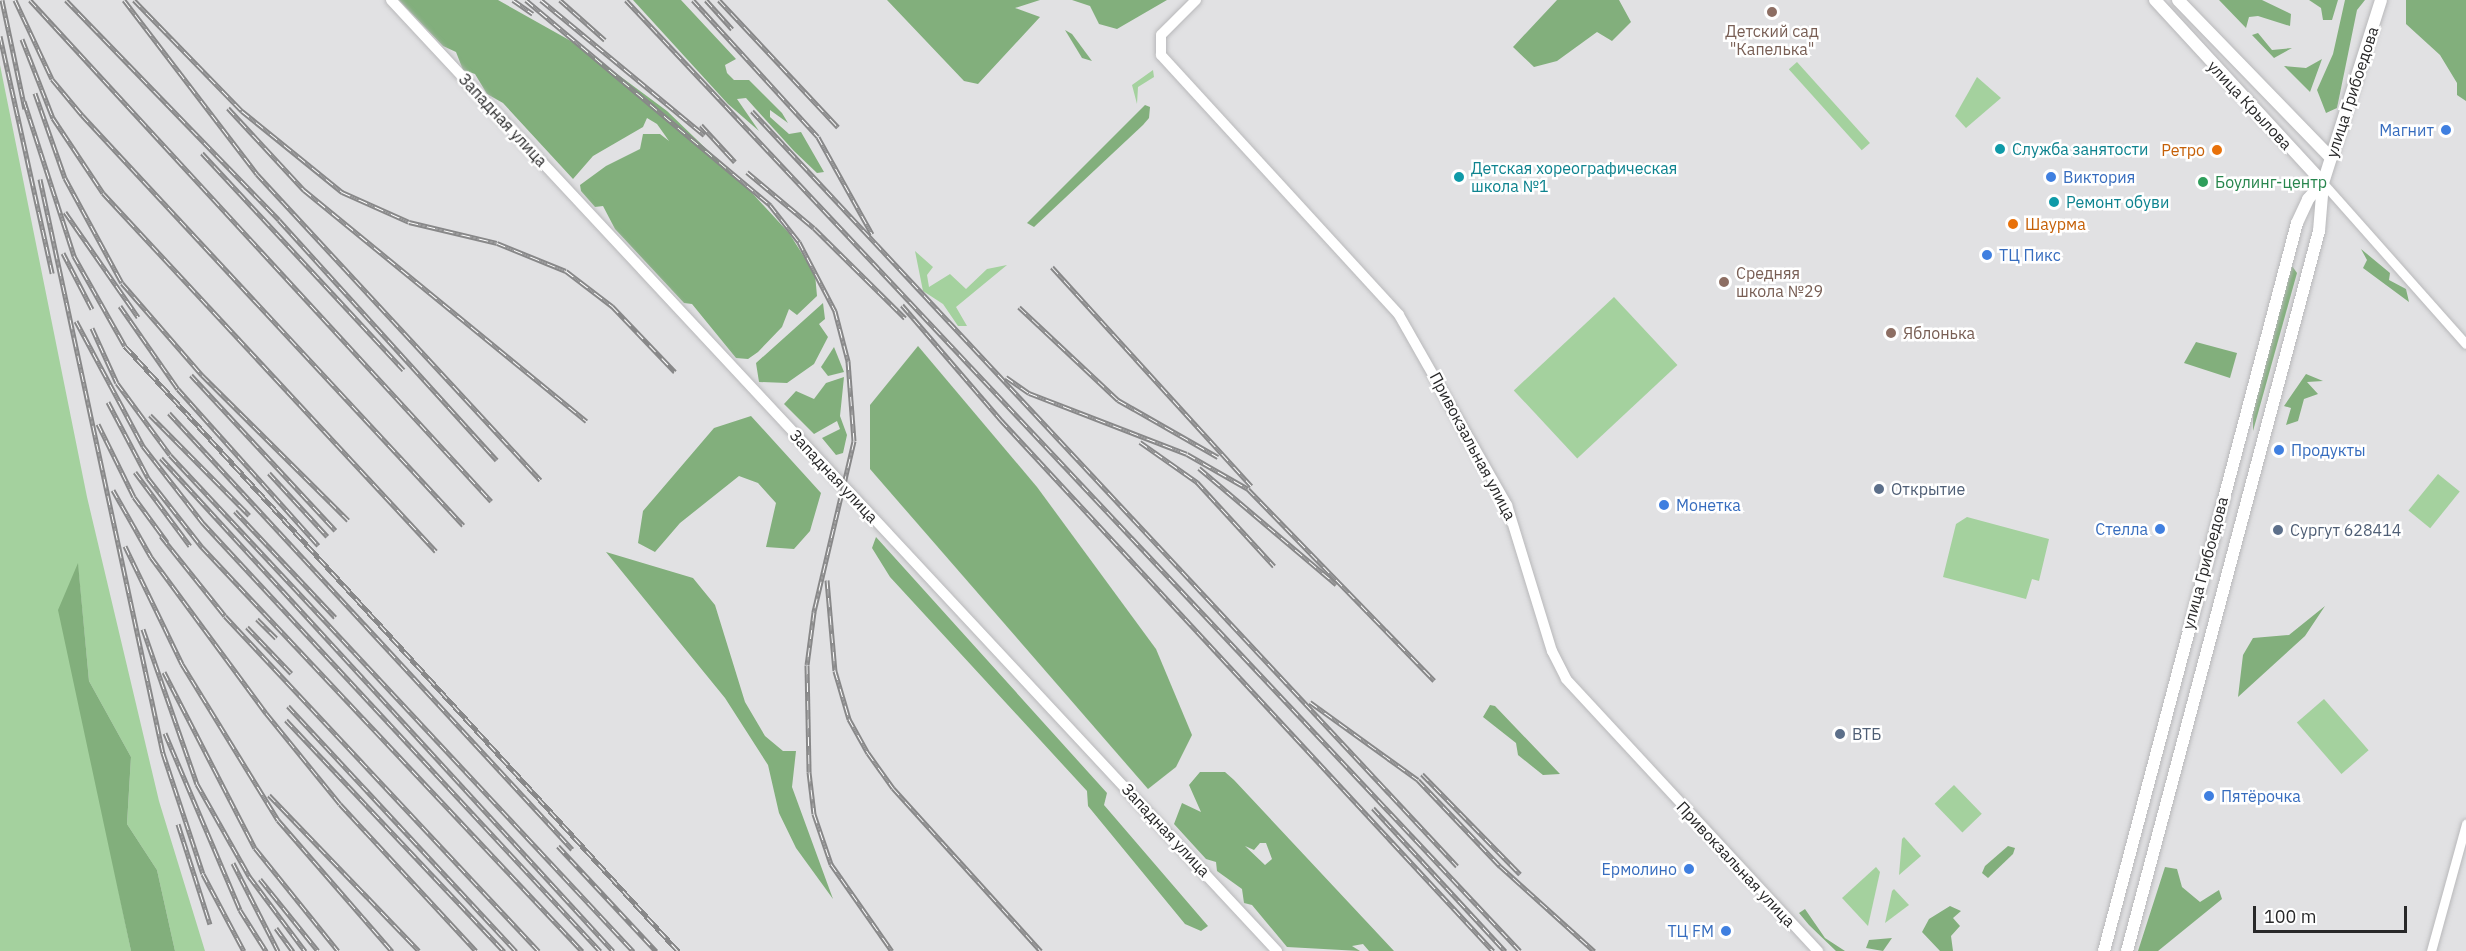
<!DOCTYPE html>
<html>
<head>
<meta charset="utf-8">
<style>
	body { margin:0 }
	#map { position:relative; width:2466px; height:951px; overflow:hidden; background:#e1e1e3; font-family:"IBM Plex Sans",sans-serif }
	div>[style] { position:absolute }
	.green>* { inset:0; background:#a4d19e; transform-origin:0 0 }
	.forest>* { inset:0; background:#82af7c }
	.roads { filter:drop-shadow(0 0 2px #b8b8ba) drop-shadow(0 0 2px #b8b8ba) }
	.minor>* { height:9px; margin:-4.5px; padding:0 4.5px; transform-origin:4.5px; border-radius:4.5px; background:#fff }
	.tertiary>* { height:10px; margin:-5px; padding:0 5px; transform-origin:5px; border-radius:5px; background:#fff }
	.secondary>* { height:12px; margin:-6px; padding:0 6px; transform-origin:6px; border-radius:6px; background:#fff }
	.rail>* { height:5px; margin-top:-2.5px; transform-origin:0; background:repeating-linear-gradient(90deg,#fff 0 9px,#888889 0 18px); box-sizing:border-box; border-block:2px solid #888889 }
	.dots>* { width:16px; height:16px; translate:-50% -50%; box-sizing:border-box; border:3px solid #fff; border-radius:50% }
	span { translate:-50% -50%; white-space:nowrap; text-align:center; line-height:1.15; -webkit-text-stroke:5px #fff; paint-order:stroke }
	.education-label { font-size:16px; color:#785e54 }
	.left { translate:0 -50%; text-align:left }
	.street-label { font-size:16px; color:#282829 }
	.shop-label { font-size:16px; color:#366cbe }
	.right { translate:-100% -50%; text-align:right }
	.culture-label { font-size:16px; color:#0d838f }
	.food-label { font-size:16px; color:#c56008 }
	.leisure-label { font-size:16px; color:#27864d }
	.service-label { font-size:16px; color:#4e5e75 }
	.scale { position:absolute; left:2253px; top:906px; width:154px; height:27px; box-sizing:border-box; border:3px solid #282829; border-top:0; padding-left:8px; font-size:18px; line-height:21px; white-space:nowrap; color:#282829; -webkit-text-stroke:4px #fff; paint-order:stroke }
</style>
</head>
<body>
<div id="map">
	<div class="green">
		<div style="left:1797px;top:62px;width:109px;height:11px;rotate:48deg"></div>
		<div style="clip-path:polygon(0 65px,87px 497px,159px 801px,205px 951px,175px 951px,157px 870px,127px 824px,131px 757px,89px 681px,78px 565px,88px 741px,131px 951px,0 951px)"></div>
		<div style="clip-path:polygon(1153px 70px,1154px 77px,1138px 87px,1137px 104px,1132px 85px)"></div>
		<div style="clip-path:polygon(1977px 77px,2001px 98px,1966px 128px,1955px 116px)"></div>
		<div style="clip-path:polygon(915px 251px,933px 267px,927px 275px,929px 287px,950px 274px,966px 289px,987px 269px,1007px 265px,956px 307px,967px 326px,958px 326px,943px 304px,923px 291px)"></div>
		<div style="left:1614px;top:297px;width:93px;height:137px;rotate:47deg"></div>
		<div style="left:2438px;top:474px;width:28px;height:47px;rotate:39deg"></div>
		<div style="clip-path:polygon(1967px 517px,2049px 539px,2039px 581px,2032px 579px,2026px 599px,1943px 577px,1956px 524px)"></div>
		<div style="left:2324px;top:699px;width:68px;height:36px;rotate:49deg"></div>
		<div style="left:1954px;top:785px;width:40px;height:27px;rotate:46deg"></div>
		<div style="clip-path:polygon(1904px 837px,1921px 856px,1899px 875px,1902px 839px)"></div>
		<div style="clip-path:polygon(1876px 867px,1880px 872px,1868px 926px,1842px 898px)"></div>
		<div style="clip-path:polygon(1894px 889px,1909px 905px,1885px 923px,1892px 891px)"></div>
	</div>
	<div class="forest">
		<div style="clip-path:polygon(399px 0,498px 0,578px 45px,667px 111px,752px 193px,789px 233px,815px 274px,817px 296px,797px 315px,789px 309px,782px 327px,758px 352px,748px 359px,736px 358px,692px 304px,684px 303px,615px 229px,603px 206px,595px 207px,581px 191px,580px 185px,606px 166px,640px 149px,643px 134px,660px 134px,669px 141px,657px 124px,647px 118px,643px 127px,593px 156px,573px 179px,503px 103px,487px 94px,475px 74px,463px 70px,456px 52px,443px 46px)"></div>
		<div style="clip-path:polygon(633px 0,681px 0,736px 59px,725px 65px,727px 73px,734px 80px,749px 80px,782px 113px,788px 123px,770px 110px,770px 117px,789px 134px,801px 132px,824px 172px,817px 173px,794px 151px,746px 98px,737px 99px,759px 131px,728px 104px)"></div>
		<div style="clip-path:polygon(887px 0,1040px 0,1015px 8px,1040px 17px,978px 84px,964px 81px)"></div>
		<div style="clip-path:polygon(1072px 0,1167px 0,1117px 29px,1099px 24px,1090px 6px)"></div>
		<div style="clip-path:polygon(1557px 0,1619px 0,1631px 22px,1612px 41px,1597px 32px,1557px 61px,1534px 67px,1513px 47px)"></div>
		<div style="clip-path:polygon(2219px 0,2262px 0,2291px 14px,2290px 26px,2258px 16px,2249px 17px,2246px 28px)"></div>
		<div style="clip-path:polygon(2309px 0,2338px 0,2332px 20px,2323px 20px,2321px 8px)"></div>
		<div style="clip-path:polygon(2345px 0,2365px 0,2357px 10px,2337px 108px,2326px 113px,2317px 90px,2333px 54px)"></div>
		<div style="clip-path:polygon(2406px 0,2466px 0,2466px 101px,2457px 95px,2457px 83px,2440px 55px,2406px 24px)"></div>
		<div style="clip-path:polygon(1065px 30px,1072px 34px,1092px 61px,1082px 58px)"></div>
		<div style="clip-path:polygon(2258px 33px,2272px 50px,2292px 48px,2274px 58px,2252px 35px)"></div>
		<div style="clip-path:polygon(2322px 59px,2310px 92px,2284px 66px,2306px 68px)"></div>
		<div style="clip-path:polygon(1145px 105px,1150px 107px,1149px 118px,1143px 125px,1034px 227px,1027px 223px)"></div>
		<div style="clip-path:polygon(2361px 249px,2390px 273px,2389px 280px,2406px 289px,2409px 302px,2363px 268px,2367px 260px)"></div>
		<div style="clip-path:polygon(2292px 266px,2297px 273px,2253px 431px,2253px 406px)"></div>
		<div style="clip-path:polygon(823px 303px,825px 319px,819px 324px,828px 337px,814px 364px,787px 383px,759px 382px,756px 363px)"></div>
		<div style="clip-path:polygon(2196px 342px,2237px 353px,2230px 378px,2184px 363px)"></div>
		<div style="clip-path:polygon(918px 346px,1037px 487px,1156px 649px,1192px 735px,1176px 767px,1148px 789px,870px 469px,870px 405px)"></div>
		<div style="clip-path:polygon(834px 347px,844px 372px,828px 376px,821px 367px)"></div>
		<div style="clip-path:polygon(2306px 374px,2323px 381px,2307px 382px,2318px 394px,2304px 399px,2298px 421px,2286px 425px,2291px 408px,2284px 406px)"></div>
		<div style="clip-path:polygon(844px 377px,840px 416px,847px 435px,843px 453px,836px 455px,822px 438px,840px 429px,837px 421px,814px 434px,784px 404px,796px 391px,814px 399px,826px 383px)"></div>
		<div style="clip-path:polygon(751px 416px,821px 493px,810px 531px,794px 549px,766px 547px,776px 503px,758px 483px,739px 476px,680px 523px,655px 552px,638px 543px,643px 511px,714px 428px)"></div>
		<div style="clip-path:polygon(876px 537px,1107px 793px,1104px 805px,1208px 926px,1201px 931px,1185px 924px,1088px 806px,1087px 791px,890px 577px,872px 548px)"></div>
		<div style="clip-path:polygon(606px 552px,693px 578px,715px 605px,745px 702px,765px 736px,783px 751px,796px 751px,792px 787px,833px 899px,796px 848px,779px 813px,768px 765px,725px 698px)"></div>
		<div style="clip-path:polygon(78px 563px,89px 681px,131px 757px,127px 824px,157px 870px,175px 951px,131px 951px,58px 610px)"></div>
		<div style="clip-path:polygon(2325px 606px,2305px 636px,2238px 697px,2243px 655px,2253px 638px,2289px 635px)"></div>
		<div style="clip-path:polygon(1490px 705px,1495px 706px,1560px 774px,1543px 775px,1518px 755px,1516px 743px,1483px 717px)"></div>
		<div style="clip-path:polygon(evenodd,1200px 772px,1225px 772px,1234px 780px,1394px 951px,1369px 951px,1363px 944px,1352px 946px,1360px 951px,1287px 947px,1252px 905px,1244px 903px,1242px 889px,1217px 871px,1216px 862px,1206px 859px,1174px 824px,1182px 803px,1201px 812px,1189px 785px,1200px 772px,1260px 843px,1266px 843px,1272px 859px,1265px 865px,1245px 846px,1254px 850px,1260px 843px)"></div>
		<div style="clip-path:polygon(2008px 846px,2015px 848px,2013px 854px,1988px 878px,1982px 873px,1985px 866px)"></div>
		<div style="clip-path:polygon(2165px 867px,2177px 869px,2182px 887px,2200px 902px,2219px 890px,2222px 899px,2158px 951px,2138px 951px)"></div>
		<div style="clip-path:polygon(1950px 906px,1961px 911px,1953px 918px,1960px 926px,1951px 936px,1953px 951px,1940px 951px,1922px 932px,1929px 919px)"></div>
		<div style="clip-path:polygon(1805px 909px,1825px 938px,1845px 951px,1836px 951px,1809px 925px,1799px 913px)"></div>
		<div style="clip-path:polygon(1892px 938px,1883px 951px,1866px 948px,1869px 940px)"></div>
	</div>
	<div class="roads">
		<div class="minor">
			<div style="left:2323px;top:183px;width:215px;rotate:48.4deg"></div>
			<div style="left:2431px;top:951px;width:132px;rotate:-74.6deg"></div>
		</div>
		<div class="tertiary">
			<div style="left:391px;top:0;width:1300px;rotate:47.03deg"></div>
			<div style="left:1196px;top:0;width:49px;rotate:135deg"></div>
			<div style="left:1161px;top:35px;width:20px;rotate:90deg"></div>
			<div style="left:1161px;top:55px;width:352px;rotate:47.5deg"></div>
			<div style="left:1399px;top:315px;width:219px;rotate:60.4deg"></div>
			<div style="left:1507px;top:505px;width:153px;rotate:72.9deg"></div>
			<div style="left:1552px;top:651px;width:31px;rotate:63deg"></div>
			<div style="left:1566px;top:679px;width:371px;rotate:47.2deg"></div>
		</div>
		<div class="secondary">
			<div style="left:2155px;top:0;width:248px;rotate:47.4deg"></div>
			<div style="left:2178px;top:0;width:220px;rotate:45.9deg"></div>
			<div style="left:2104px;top:951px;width:753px;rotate:-75.15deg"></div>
			<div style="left:2297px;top:223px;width:26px;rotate:-65deg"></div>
			<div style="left:2308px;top:199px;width:22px;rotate:-47deg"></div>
			<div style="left:2127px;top:951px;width:745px;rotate:-75.07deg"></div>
			<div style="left:2319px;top:231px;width:48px;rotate:-85.2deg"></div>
			<div style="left:2323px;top:183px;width:192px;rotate:-72.4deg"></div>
		</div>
	</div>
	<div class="rail">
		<div style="left:2px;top:0;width:111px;rotate:78.1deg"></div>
		<div style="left:15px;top:0;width:87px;rotate:64.9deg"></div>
		<div style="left:52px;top:79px;width:47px;rotate:50.2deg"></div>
		<div style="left:82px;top:115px;width:560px;rotate:47.1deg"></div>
		<div style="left:30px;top:0;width:681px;rotate:47.38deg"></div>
		<div style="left:66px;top:0;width:306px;rotate:45.9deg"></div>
		<div style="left:279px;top:220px;width:324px;rotate:47.8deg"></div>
		<div style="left:124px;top:0;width:219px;rotate:52.6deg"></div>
		<div style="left:257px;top:174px;width:417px;rotate:47.2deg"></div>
		<div style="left:134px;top:0;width:155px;rotate:45.8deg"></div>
		<div style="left:242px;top:111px;width:129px;rotate:39deg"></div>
		<div style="left:342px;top:192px;width:73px;rotate:24.1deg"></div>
		<div style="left:409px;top:222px;width:90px;rotate:13.4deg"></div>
		<div style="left:497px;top:243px;width:74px;rotate:22.1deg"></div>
		<div style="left:566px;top:271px;width:58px;rotate:37.3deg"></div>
		<div style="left:612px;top:306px;width:91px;rotate:46.3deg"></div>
		<div style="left:513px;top:0;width:24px;rotate:35deg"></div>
		<div style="left:526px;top:0;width:319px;rotate:40deg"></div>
		<div style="left:770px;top:205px;width:47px;rotate:51.9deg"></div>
		<div style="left:799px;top:242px;width:78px;rotate:62.4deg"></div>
		<div style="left:835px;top:311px;width:52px;rotate:75.4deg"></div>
		<div style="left:848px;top:361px;width:80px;rotate:85.7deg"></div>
		<div style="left:854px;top:441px;width:176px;rotate:103.2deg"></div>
		<div style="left:814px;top:612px;width:53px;rotate:97.5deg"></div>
		<div style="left:807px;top:665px;width:107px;rotate:88.9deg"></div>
		<div style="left:809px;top:772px;width:42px;rotate:83.2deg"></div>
		<div style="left:814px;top:814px;width:53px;rotate:71.2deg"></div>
		<div style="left:831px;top:864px;width:106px;rotate:55deg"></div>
		<div style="left:541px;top:0;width:212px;rotate:39.6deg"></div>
		<div style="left:560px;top:0;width:60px;rotate:41.6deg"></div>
		<div style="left:626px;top:0;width:1305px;rotate:46.77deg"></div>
		<div style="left:693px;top:0;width:185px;rotate:47.6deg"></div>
		<div style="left:818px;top:137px;width:111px;rotate:60.9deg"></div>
		<div style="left:706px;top:0;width:39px;rotate:48deg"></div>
		<div style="left:719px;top:0;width:174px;rotate:46.9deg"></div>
		<div style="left:0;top:36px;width:243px;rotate:77.6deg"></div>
		<div style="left:22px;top:39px;width:85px;rotate:68.6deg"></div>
		<div style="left:53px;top:118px;width:90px;rotate:56.3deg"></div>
		<div style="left:103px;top:193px;width:489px;rotate:47.1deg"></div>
		<div style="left:35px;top:93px;width:90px;rotate:70.6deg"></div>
		<div style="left:65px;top:178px;width:119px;rotate:61.5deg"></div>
		<div style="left:122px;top:283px;width:122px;rotate:49deg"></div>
		<div style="left:202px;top:375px;width:206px;rotate:44.8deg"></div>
		<div style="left:24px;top:101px;width:163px;rotate:72.1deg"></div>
		<div style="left:74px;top:256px;width:103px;rotate:60.5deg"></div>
		<div style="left:125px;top:346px;width:820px;rotate:47.57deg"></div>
		<div style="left:228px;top:108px;width:112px;rotate:47.2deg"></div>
		<div style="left:304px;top:190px;width:365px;rotate:39.3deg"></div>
		<div style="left:752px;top:111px;width:1033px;rotate:46.96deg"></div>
		<div style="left:701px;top:125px;width:50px;rotate:47.4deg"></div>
		<div style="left:202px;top:153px;width:296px;rotate:47.1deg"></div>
		<div style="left:747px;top:172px;width:87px;rotate:39.9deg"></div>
		<div style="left:814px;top:228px;width:128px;rotate:44.7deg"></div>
		<div style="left:40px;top:179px;width:587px;rotate:77.91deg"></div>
		<div style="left:163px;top:753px;width:127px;rotate:71.7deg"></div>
		<div style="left:203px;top:874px;width:87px;rotate:62deg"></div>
		<div style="left:65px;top:212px;width:128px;rotate:55.2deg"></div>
		<div style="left:63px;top:253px;width:63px;rotate:62.6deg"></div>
		<div style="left:1052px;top:267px;width:296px;rotate:47.7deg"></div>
		<div style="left:902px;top:305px;width:152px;rotate:49.3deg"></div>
		<div style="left:1001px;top:420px;width:724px;rotate:47.18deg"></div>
		<div style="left:120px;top:306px;width:101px;rotate:55.1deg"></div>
		<div style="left:178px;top:389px;width:210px;rotate:48.1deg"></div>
		<div style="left:1019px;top:307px;width:136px;rotate:43.2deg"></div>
		<div style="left:1118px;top:400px;width:115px;rotate:29.7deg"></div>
		<div style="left:76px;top:321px;width:142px;rotate:61.8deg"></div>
		<div style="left:143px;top:446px;width:98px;rotate:52.1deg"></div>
		<div style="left:203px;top:523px;width:584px;rotate:47.15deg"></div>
		<div style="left:92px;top:328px;width:60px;rotate:65.6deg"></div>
		<div style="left:117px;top:383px;width:89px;rotate:53.6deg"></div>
		<div style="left:170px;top:455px;width:679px;rotate:46.97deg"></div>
		<div style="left:191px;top:375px;width:212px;rotate:47.1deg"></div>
		<div style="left:1006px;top:377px;width:28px;rotate:35deg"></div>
		<div style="left:1029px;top:393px;width:169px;rotate:21.1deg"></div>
		<div style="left:1187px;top:454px;width:70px;rotate:29.8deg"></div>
		<div style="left:1248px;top:489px;width:267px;rotate:45.8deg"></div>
		<div style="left:108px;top:402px;width:86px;rotate:62.2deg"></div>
		<div style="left:148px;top:478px;width:88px;rotate:52deg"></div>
		<div style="left:202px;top:547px;width:555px;rotate:46.75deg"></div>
		<div style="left:169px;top:413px;width:594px;rotate:47.25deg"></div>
		<div style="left:150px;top:415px;width:141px;rotate:45.3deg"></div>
		<div style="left:98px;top:424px;width:81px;rotate:63.7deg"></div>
		<div style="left:134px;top:497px;width:56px;rotate:53.7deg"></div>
		<div style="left:1140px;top:442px;width:70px;rotate:35.1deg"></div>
		<div style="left:1197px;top:482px;width:114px;rotate:47.5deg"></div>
		<div style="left:161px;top:458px;width:669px;rotate:47.48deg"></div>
		<div style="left:1199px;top:468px;width:180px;rotate:40.3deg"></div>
		<div style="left:135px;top:472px;width:92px;rotate:53.4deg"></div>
		<div style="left:269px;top:473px;width:86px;rotate:47.4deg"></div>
		<div style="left:113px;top:490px;width:77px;rotate:60.4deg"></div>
		<div style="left:151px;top:557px;width:194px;rotate:53.6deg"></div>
		<div style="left:266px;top:713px;width:117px;rotate:50.9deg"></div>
		<div style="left:340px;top:804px;width:200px;rotate:47.2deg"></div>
		<div style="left:235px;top:511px;width:146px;rotate:46.7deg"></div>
		<div style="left:161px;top:536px;width:102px;rotate:51.3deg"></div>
		<div style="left:225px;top:616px;width:459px;rotate:46.9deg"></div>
		<div style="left:125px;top:546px;width:131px;rotate:64.2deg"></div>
		<div style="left:182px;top:664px;width:183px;rotate:58.4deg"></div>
		<div style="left:278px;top:820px;width:174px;rotate:49deg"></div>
		<div style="left:827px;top:580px;width:91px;rotate:85deg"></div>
		<div style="left:835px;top:671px;width:50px;rotate:73.7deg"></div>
		<div style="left:849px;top:719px;width:39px;rotate:61deg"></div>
		<div style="left:868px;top:753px;width:43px;rotate:54.5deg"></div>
		<div style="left:893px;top:788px;width:220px;rotate:47.8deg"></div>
		<div style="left:257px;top:619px;width:27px;rotate:45deg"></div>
		<div style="left:247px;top:627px;width:64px;rotate:46.3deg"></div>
		<div style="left:143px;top:629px;width:164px;rotate:70.8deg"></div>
		<div style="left:197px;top:784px;width:106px;rotate:60.5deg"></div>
		<div style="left:249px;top:876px;width:94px;rotate:53.3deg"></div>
		<div style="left:164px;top:672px;width:198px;rotate:62.7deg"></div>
		<div style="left:255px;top:848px;width:132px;rotate:51.1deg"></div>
		<div style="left:1310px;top:702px;width:133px;rotate:35.8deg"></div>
		<div style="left:1418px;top:780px;width:119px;rotate:46.4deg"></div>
		<div style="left:1500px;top:866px;width:127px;rotate:42.1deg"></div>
		<div style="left:288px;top:706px;width:335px;rotate:47.1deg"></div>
		<div style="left:286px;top:720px;width:318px;rotate:46.7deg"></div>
		<div style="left:165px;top:733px;width:192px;rotate:67deg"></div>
		<div style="left:240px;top:910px;width:49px;rotate:57.6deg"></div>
		<div style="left:1422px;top:774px;width:140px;rotate:45.6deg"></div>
		<div style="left:269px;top:795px;width:216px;rotate:46.1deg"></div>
		<div style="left:1373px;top:808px;width:195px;rotate:47.3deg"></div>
		<div style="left:178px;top:824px;width:105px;rotate:72.3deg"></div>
		<div style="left:558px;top:846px;width:144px;rotate:47deg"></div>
		<div style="left:233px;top:863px;width:99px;rotate:62.9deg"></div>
		<div style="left:260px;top:879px;width:92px;rotate:51.1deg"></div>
		<div style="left:276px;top:928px;width:29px;rotate:54deg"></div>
	</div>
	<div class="dots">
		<div style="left:1772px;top:12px;background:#8d6e63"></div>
		<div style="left:2446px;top:130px;background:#3f7fe0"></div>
		<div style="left:2000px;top:149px;background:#0f9aa8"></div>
		<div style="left:2217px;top:150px;background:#e8710a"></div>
		<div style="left:1459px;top:177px;background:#0f9aa8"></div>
		<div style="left:2051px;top:177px;background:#3f7fe0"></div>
		<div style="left:2203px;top:182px;background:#2e9e5b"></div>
		<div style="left:2054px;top:202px;background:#0f9aa8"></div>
		<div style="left:2013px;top:224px;background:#e8710a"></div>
		<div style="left:1987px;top:255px;background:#3f7fe0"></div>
		<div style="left:1724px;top:282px;background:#8d6e63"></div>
		<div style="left:1891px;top:333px;background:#8d6e63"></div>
		<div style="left:2279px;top:450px;background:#3f7fe0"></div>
		<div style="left:1879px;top:489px;background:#5c6f8a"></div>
		<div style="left:1664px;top:505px;background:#3f7fe0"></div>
		<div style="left:2160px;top:529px;background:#3f7fe0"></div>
		<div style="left:2278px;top:530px;background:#5c6f8a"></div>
		<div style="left:1840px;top:734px;background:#5c6f8a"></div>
		<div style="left:2209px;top:796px;background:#3f7fe0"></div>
		<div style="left:1689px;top:869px;background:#3f7fe0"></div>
		<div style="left:1726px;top:931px;background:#3f7fe0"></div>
	</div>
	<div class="education-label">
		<span style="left:1772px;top:40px">Детский сад<br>"Капелька"</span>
		<span class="left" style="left:1736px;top:282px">Средняя<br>школа №29</span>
		<span class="left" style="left:1903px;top:333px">Яблонька</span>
	</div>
	<div class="street-label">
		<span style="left:2352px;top:92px;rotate:-72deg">улица Грибоедова</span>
		<span style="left:2250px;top:105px;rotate:47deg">улица Крылова</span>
		<span style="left:503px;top:120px;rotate:47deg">Западная улица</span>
		<span style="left:1473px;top:446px;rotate:62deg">Привокзальная улица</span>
		<span style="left:834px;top:476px;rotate:47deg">Западная улица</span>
		<span style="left:2205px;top:563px;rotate:-75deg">улица Грибоедова</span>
		<span style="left:1166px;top:830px;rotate:47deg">Западная улица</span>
		<span style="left:1736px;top:864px;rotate:47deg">Привокзальная улица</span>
	</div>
	<div class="shop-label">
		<span class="right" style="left:2434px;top:130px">Магнит</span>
		<span class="left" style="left:2063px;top:177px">Виктория</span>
		<span class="left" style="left:1999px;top:255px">ТЦ Пикс</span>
		<span class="left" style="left:2291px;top:450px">Продукты</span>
		<span class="left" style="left:1676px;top:505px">Монетка</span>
		<span class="right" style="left:2148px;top:529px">Стелла</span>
		<span class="left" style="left:2221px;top:796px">Пятёрочка</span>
		<span class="right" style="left:1677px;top:869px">Ермолино</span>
		<span class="right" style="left:1714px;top:931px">ТЦ FM</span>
	</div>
	<div class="culture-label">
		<span class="left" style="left:2012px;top:149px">Служба занятости</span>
		<span class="left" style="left:1471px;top:177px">Детская хореографическая<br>школа №1</span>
		<span class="left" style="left:2066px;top:202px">Ремонт обуви</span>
	</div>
	<div class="food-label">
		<span class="right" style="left:2205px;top:150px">Ретро</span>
		<span class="left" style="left:2025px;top:224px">Шаурма</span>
	</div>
	<div class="leisure-label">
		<span class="left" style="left:2215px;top:182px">Боулинг-центр</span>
	</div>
	<div class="service-label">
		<span class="left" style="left:1891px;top:489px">Открытие</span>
		<span class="left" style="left:2290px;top:530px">Сургут 628414</span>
		<span class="left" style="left:1852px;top:734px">ВТБ</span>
	</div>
	<div class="scale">100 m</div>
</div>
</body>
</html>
